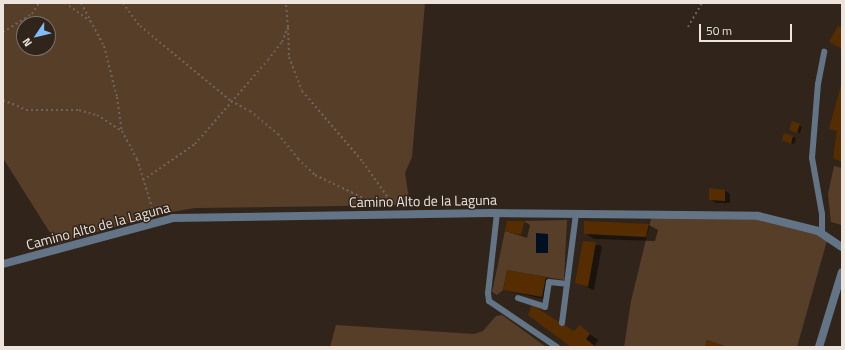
<!DOCTYPE html>
<html>
<head>
<meta charset="utf-8">
<style>
	body { margin:0 }
	#map { position:relative; width:845px; height:350px; overflow:hidden; background:#31251b; font-family:"Titillium Web",sans-serif }
	div>[style] { position:absolute }
	[style*='--x'] { left:calc(var(--x)*1px); top:calc(var(--y)*1px); width:calc(var(--w)*1px); rotate:calc(var(--a)*1deg) }
	.green>* { inset:0; background:#573e29 }
	.water>* { inset:0; background:#001023 }
	.shadow>* { inset:0; background:#0007 }
	.building>* { inset:0; background:#562d01 }
	.path>* { height:2px; margin-top:-1px; transform-origin:0; background:repeating-linear-gradient(90deg,#6f645b 0 2px,transparent 0 5px) }
	.service>* { height:6px; margin:-3px; padding:0 3px; transform-origin:3px; border-radius:3px; background:#627486 }
	.minor>* { height:8px; margin:-4px; padding:0 4px; transform-origin:4px; border-radius:4px; background:#627486 }
	span { translate:-50% -50%; white-space:nowrap; text-align:center; line-height:1.15; -webkit-text-stroke:3px #31251b; paint-order:stroke }
	.street-label { font-size:14px; color:#ece4dd }
	.frame { position:absolute; inset:0; border:4px solid #ece4dd; pointer-events:none }
	.north { position:absolute; left:16px; top:16px; width:40px; height:40px; box-sizing:border-box; background:#31251b; border:1px solid #7c7169; border-radius:50%; rotate:235deg; font-size:11px; font-weight:700; line-height:16px; text-align:center; color:#ece4dd }
	.north::after { content:''; display:block; margin:auto; width:14px; height:18px; background:#81bdfa; clip-path:polygon(50% 0,100% 100%,50% 72%,0 100%) }
	.scale { position:absolute; left:699px; top:24px; width:93px; height:18px; box-sizing:border-box; border:2px solid #ece4dd; border-top:0; padding-left:5px; font-size:12px; line-height:14px; white-space:nowrap; color:#ece4dd; -webkit-text-stroke:3px #31251b; paint-order:stroke }
</style>
</head>
<body>
<div id="map">
	<div class="green">
		<div style="clip-path:polygon(evenodd,3px 3px,425px 3px,412px 157px,405px 173px,410px 205px,195px 208px,154px 215px,57px 244px,3px 158px,3px 3px,24px 24px,48px 24px,48px 48px,24px 48px,24px 24px)"></div>
		<div style="clip-path:polygon(834px 166px,842px 168px,842px 225px,831px 222px,828px 194px)"></div>
		<div style="clip-path:polygon(652px 215px,758px 216px,828px 237px,797px 347px,728px 347px,707px 340px,705px 347px,624px 347px,631px 301px)"></div>
		<div style="clip-path:polygon(567px 220px,564px 280px,507px 270px,503px 290px,497px 295px,492px 292px,505px 231px,521px 235px,525px 221px)"></div>
		<div style="clip-path:polygon(502px 315px,546px 347px,330px 347px,336px 325px,474px 334px,483px 331px,496px 316px)"></div>
	</div>
	<div class="water">
		<div style="clip-path:polygon(536px 233px,548px 234px,548px 253px,536px 253px)"></div>
	</div>
	<div class="shadow">
		<div style="clip-path:polygon(792px 123px,802px 127px,800px 133px,793px 131px)"></div>
		<div style="clip-path:polygon(785px 134px,796px 138px,794px 144px,786px 142px)"></div>
		<div style="clip-path:polygon(724px 190px,730px 194px,730px 203px,716px 203px,710px 199px)"></div>
		<div style="clip-path:polygon(525px 222px,530px 225px,527px 238px,506px 231px)"></div>
		<div style="clip-path:polygon(585px 222px,649px 225px,658px 230px,655px 241px,594px 239px,585px 233px)"></div>
		<div style="clip-path:polygon(584px 242px,602px 246px,594px 290px,576px 283px)"></div>
		<div style="clip-path:polygon(545px 278px,551px 282px,548px 300px,504px 290px)"></div>
		<div style="clip-path:polygon(580px 327px,598px 340px,595px 345px,597px 347px,573px 347px,575px 332px)"></div>
	</div>
	<div class="building">
		<div style="clip-path:polygon(838px 26px,842px 28px,842px 49px,829px 42px)"></div>
		<div style="clip-path:polygon(842px 82px,842px 162px,833px 158px,837px 131px,829px 129px)"></div>
		<div style="clip-path:polygon(792px 121px,800px 124px,797px 133px,789px 130px)"></div>
		<div style="clip-path:polygon(784px 133px,793px 136px,791px 144px,782px 140px)"></div>
		<div style="clip-path:polygon(709px 188px,725px 190px,725px 201px,709px 200px)"></div>
		<div style="clip-path:polygon(507px 221px,525px 221px,521px 235px,505px 231px)"></div>
		<div style="clip-path:polygon(584px 221px,649px 224px,646px 237px,584px 234px)"></div>
		<div style="clip-path:polygon(583px 241px,596px 242px,588px 287px,575px 283px)"></div>
		<div style="clip-path:polygon(507px 270px,546px 277px,542px 297px,503px 290px)"></div>
		<div style="clip-path:polygon(532px 305px,574px 331px,580px 325px,590px 334px,586px 339px,596px 347px,571px 347px,528px 315px)"></div>
		<div style="clip-path:polygon(707px 340px,728px 347px,705px 347px)"></div>
	</div>
	<div class="path">
		<div style="--x:65;--y:3;--w:31;--a:36"></div>
		<div style="--x:81;--y:3;--w:49;--a:61.9"></div>
		<div style="--x:104;--y:46;--w:53;--a:75.7"></div>
		<div style="--x:117;--y:97;--w:34;--a:82"></div>
		<div style="--x:122;--y:131;--w:32;--a:62"></div>
		<div style="--x:137;--y:159;--w:58;--a:72.8"></div>
		<div style="--x:123;--y:3;--w:29;--a:54"></div>
		<div style="--x:140;--y:26;--w:118;--a:39.5"></div>
		<div style="--x:231;--y:101;--w:21;--a:28"></div>
		<div style="--x:250;--y:111;--w:36;--a:39"></div>
		<div style="--x:278;--y:134;--w:32;--a:51"></div>
		<div style="--x:298;--y:159;--w:23;--a:43"></div>
		<div style="--x:315;--y:175;--w:65;--a:25.4"></div>
		<div style="--x:688;--y:27;--w:28;--a:-60"></div>
		<div style="--x:288;--y:28;--w:29;--a:88"></div>
		<div style="--x:289;--y:57;--w:36;--a:69"></div>
		<div style="--x:302;--y:91;--w:94;--a:49.3"></div>
		<div style="--x:363;--y:162;--w:52;--a:55.1"></div>
		<div style="--x:3;--y:32;--w:34;--a:-32"></div>
		<div style="--x:32;--y:14;--w:13;--a:-58"></div>
		<div style="--x:3;--y:100;--w:25;--a:23"></div>
		<div style="--x:26;--y:110;--w:53;--a:0"></div>
		<div style="--x:79;--y:110;--w:19;--a:16"></div>
		<div style="--x:97;--y:115;--w:30;--a:33"></div>
		<div style="--x:143;--y:180;--w:63;--a:-34.7"></div>
		<div style="--x:195;--y:144;--w:111;--a:-49"></div>
		<div style="--x:268;--y:60;--w:23;--a:-52"></div>
		<div style="--x:282;--y:42;--w:16;--a:-68"></div>
		<div style="--x:288;--y:27;--w:24;--a:-95"></div>
	</div>
	<div class="service">
		<div style="--x:497;--y:213;--w:81;--a:96.4"></div>
		<div style="--x:488;--y:293;--w:8;--a:83"></div>
		<div style="--x:489;--y:301;--w:82;--a:34.1"></div>
		<div style="--x:822;--y:233;--w:19;--a:-90"></div>
		<div style="--x:822;--y:214;--w:57;--a:-100.1"></div>
		<div style="--x:812;--y:158;--w:74;--a:-85.4"></div>
		<div style="--x:818;--y:84;--w:33;--a:-79"></div>
		<div style="--x:518;--y:298;--w:28;--a:18"></div>
		<div style="--x:545;--y:307;--w:25;--a:-81"></div>
		<div style="--x:549;--y:282;--w:18;--a:6"></div>
		<div style="--x:562;--y:323;--w:110;--a:-82.7"></div>
	</div>
	<div class="minor">
		<div style="--x:3;--y:264;--w:176;--a:-15.1"></div>
		<div style="--x:173;--y:218;--w:317;--a:-0.9"></div>
		<div style="--x:490;--y:213;--w:268;--a:0.6"></div>
		<div style="--x:758;--y:216;--w:62;--a:14"></div>
		<div style="--x:818;--y:231;--w:29;--a:34"></div>
		<div style="--x:819;--y:347;--w:78;--a:-73"></div>
	</div>
	<div class="street-label">
		<span style="left:423px;top:201px;rotate:-1deg">Camino Alto de la Laguna</span>
		<span style="left:98px;top:226px;rotate:-15deg">Camino Alto de la Laguna</span>
	</div>
	<div class="frame"></div>
	<div class="north">N</div>
	<div class="scale">50 m</div>
</div>
</body>
</html>
